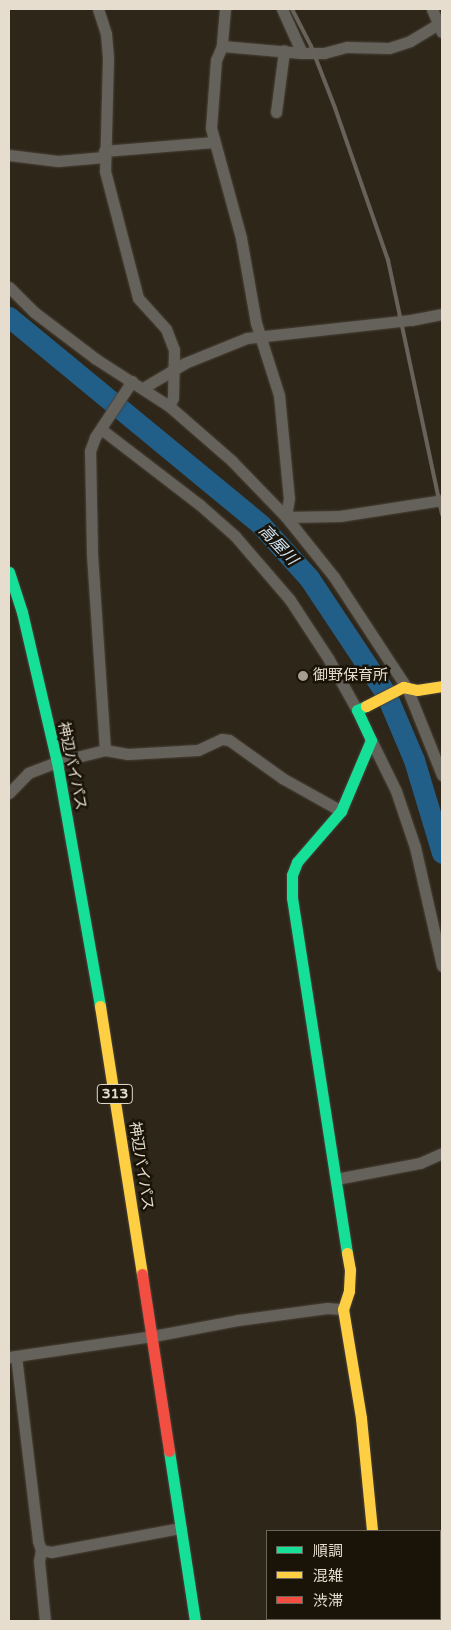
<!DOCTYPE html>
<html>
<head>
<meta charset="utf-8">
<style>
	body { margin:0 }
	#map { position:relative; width:451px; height:1630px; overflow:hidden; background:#2e2619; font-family:"Varela Round","Noto Sans JP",sans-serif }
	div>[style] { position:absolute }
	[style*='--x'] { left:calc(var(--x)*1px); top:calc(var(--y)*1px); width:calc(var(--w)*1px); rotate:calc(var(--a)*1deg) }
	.river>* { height:21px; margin:-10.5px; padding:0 10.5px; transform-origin:10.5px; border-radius:10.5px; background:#215f89 }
	.roads { filter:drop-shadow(0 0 1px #4a4238) drop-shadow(0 0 1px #4a4238) }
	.street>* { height:11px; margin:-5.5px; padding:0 5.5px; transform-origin:5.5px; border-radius:5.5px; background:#65625c }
	.fast>* { height:11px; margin:-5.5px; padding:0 5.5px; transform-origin:5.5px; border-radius:5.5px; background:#16e098 }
	.slow>* { height:11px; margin:-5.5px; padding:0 5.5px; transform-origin:5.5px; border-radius:5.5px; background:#ffcf43 }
	.jam>* { height:11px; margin:-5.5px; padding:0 5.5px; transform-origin:5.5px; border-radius:5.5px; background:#f24e42 }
	.rail>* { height:4px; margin:-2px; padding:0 2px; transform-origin:2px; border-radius:2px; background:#68625a }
	.dots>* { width:14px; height:14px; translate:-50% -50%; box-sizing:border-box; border:2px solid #191308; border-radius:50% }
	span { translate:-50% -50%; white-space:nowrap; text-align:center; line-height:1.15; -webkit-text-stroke:5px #191308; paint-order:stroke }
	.shield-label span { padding:1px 4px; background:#191308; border:1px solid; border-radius:4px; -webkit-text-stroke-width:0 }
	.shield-label { font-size:14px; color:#e7ddcf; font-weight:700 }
	.poi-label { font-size:15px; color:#e7ddcf }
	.left { translate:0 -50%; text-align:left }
	.street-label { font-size:15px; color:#e7ddcf }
	.water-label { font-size:16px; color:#d2e6f6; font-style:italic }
	.frame { position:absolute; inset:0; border:10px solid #e7ddcf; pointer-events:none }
	.legend { position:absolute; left:266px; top:1530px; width:175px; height:90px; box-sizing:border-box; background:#191308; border:1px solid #6b6458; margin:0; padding:6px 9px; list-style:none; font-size:15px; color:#e7ddcf }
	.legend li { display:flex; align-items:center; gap:10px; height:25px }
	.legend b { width:25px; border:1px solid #6b6458 }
</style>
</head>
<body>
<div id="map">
	<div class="river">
		<div style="--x:9;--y:317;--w:327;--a:39.5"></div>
		<div style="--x:261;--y:525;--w:72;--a:47.8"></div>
		<div style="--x:309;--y:578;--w:139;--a:56.4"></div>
		<div style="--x:386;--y:694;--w:72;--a:67"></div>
		<div style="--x:414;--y:760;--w:97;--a:73.2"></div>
	</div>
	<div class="roads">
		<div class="street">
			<div style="--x:98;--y:9;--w:26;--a:72"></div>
			<div style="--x:106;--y:34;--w:25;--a:85"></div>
			<div style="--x:108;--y:59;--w:112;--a:91.5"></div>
			<div style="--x:105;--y:171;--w:131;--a:75.4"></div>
			<div style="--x:138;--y:298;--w:42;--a:47.9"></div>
			<div style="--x:166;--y:329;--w:22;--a:69"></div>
			<div style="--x:174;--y:350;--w:48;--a:91.2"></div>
			<div style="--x:173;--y:398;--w:9;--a:117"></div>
			<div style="--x:225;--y:9;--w:37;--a:95"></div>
			<div style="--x:222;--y:46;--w:15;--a:113"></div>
			<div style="--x:216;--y:60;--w:68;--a:94.2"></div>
			<div style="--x:211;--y:128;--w:114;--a:74.7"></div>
			<div style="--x:241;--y:238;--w:86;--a:80"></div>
			<div style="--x:256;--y:323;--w:76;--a:72.3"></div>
			<div style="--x:279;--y:395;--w:103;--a:84.5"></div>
			<div style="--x:289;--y:498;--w:19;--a:99"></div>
			<div style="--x:282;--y:9;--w:48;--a:65.6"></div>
			<div style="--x:432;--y:9;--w:25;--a:67"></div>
			<div style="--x:222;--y:46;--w:80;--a:5"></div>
			<div style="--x:302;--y:53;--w:22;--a:0"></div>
			<div style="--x:324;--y:53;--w:24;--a:-15"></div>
			<div style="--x:347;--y:47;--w:42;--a:1.4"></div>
			<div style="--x:389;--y:48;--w:22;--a:-18"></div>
			<div style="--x:410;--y:41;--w:33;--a:-31"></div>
			<div style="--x:276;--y:112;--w:62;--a:-82.5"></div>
			<div style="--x:104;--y:151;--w:110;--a:-4.7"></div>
			<div style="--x:9;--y:155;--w:49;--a:7"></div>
			<div style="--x:58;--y:161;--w:46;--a:-5"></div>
			<div style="--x:9;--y:287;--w:35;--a:45"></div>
			<div style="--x:34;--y:312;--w:78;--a:37.2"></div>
			<div style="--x:96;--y:359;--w:87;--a:32.8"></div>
			<div style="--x:169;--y:406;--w:84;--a:41.1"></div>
			<div style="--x:232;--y:461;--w:78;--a:46"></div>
			<div style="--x:286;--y:517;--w:77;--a:51.3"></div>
			<div style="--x:334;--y:577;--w:133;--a:56.7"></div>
			<div style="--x:407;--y:688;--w:94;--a:68.1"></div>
			<div style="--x:143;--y:388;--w:49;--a:-30.8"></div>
			<div style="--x:185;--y:363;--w:67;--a:-22"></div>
			<div style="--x:247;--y:338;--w:165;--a:-6.3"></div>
			<div style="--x:411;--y:320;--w:32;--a:-11"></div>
			<div style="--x:101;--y:429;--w:125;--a:37.5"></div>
			<div style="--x:200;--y:505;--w:47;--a:41.5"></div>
			<div style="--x:235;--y:536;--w:84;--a:49.3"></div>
			<div style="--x:290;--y:600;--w:69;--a:56.8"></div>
			<div style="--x:328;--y:658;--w:60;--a:60.9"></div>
			<div style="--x:286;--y:517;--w:54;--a:-1.1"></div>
			<div style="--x:340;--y:516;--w:103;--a:-8.9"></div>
			<div style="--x:371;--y:740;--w:57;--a:63.9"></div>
			<div style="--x:396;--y:791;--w:59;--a:71.3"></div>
			<div style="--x:415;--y:847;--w:122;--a:77.2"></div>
			<div style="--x:105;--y:750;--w:23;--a:10"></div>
			<div style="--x:128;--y:754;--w:70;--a:-3.3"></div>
			<div style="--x:198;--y:750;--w:26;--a:-25"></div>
			<div style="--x:222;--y:739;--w:7;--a:8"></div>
			<div style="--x:229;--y:740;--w:65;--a:35.6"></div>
			<div style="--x:282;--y:778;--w:68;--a:29.2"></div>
			<div style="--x:9;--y:793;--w:28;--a:-46"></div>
			<div style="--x:28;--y:773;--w:31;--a:-21"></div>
			<div style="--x:57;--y:762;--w:49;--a:-14"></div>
			<div style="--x:105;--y:750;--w:198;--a:-93.8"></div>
			<div style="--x:92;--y:552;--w:101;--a:-91.1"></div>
			<div style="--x:90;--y:451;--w:15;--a:-70"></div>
			<div style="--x:95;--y:437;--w:67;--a:-56.5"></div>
			<div style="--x:336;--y:1179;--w:86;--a:-10.8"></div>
			<div style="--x:420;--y:1163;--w:24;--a:-24"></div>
			<div style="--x:16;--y:1356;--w:186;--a:83.2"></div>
			<div style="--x:38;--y:1541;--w:9;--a:72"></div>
			<div style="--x:41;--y:1550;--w:10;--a:11"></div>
			<div style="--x:51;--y:1552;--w:132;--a:-10.5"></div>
			<div style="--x:9;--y:1357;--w:146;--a:-8.3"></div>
			<div style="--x:153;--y:1336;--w:86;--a:-10.7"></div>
			<div style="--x:238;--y:1320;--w:90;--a:-7.7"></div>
			<div style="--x:327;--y:1308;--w:16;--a:4"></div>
			<div style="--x:41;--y:1550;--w:11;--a:100"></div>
			<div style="--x:39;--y:1561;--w:60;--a:84.3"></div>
			<div style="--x:369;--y:1619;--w:3;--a:45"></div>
		</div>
		<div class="fast">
			<div style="--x:9;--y:572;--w:42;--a:72"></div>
			<div style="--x:22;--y:612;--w:154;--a:76.9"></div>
			<div style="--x:57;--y:762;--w:248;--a:80"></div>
			<div style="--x:347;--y:1253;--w:360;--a:-98.8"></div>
			<div style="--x:292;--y:897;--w:22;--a:-90"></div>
			<div style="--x:292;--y:875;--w:14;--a:-69"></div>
			<div style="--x:297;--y:862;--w:67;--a:-49.2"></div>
			<div style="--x:341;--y:811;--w:77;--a:-67.1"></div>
			<div style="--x:371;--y:740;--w:33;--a:-115"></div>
			<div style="--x:357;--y:710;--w:10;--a:-24"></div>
			<div style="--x:169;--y:1451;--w:172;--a:81.3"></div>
		</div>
		<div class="slow">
			<div style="--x:366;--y:706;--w:42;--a:-27.2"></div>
			<div style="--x:403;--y:687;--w:14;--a:12"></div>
			<div style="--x:417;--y:690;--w:25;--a:-9"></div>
			<div style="--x:100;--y:1006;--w:271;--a:81.1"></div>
			<div style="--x:347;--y:1253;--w:17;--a:80"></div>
			<div style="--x:350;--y:1270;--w:21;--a:93"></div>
			<div style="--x:349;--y:1291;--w:19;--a:108"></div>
			<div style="--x:343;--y:1309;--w:110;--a:80.6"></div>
			<div style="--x:361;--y:1418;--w:114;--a:84.4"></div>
		</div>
		<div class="jam">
			<div style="--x:142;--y:1274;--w:179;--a:81.3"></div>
		</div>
	</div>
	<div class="rail">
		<div style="--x:292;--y:9;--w:42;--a:62.8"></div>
		<div style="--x:311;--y:46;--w:66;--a:68.8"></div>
		<div style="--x:335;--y:108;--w:161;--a:70.8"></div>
		<div style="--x:388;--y:260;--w:260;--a:78"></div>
	</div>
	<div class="dots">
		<div style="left:303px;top:676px;background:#a69d8f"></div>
	</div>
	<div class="shield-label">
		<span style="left:115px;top:1094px">313</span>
	</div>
	<div class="poi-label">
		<span class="left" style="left:313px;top:676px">御野保育所</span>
	</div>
	<div class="street-label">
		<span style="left:72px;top:766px;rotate:78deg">神辺バイパス</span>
		<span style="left:141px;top:1166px;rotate:81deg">神辺バイパス</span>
	</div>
	<div class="water-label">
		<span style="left:278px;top:545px;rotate:47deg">高屋川</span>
	</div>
	<div class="frame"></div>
	<ul class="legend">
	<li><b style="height:6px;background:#16e098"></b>順調</li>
	<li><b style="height:6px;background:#ffcf43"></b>混雑</li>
	<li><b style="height:6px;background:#f24e42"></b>渋滞</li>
	</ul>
</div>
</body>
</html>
